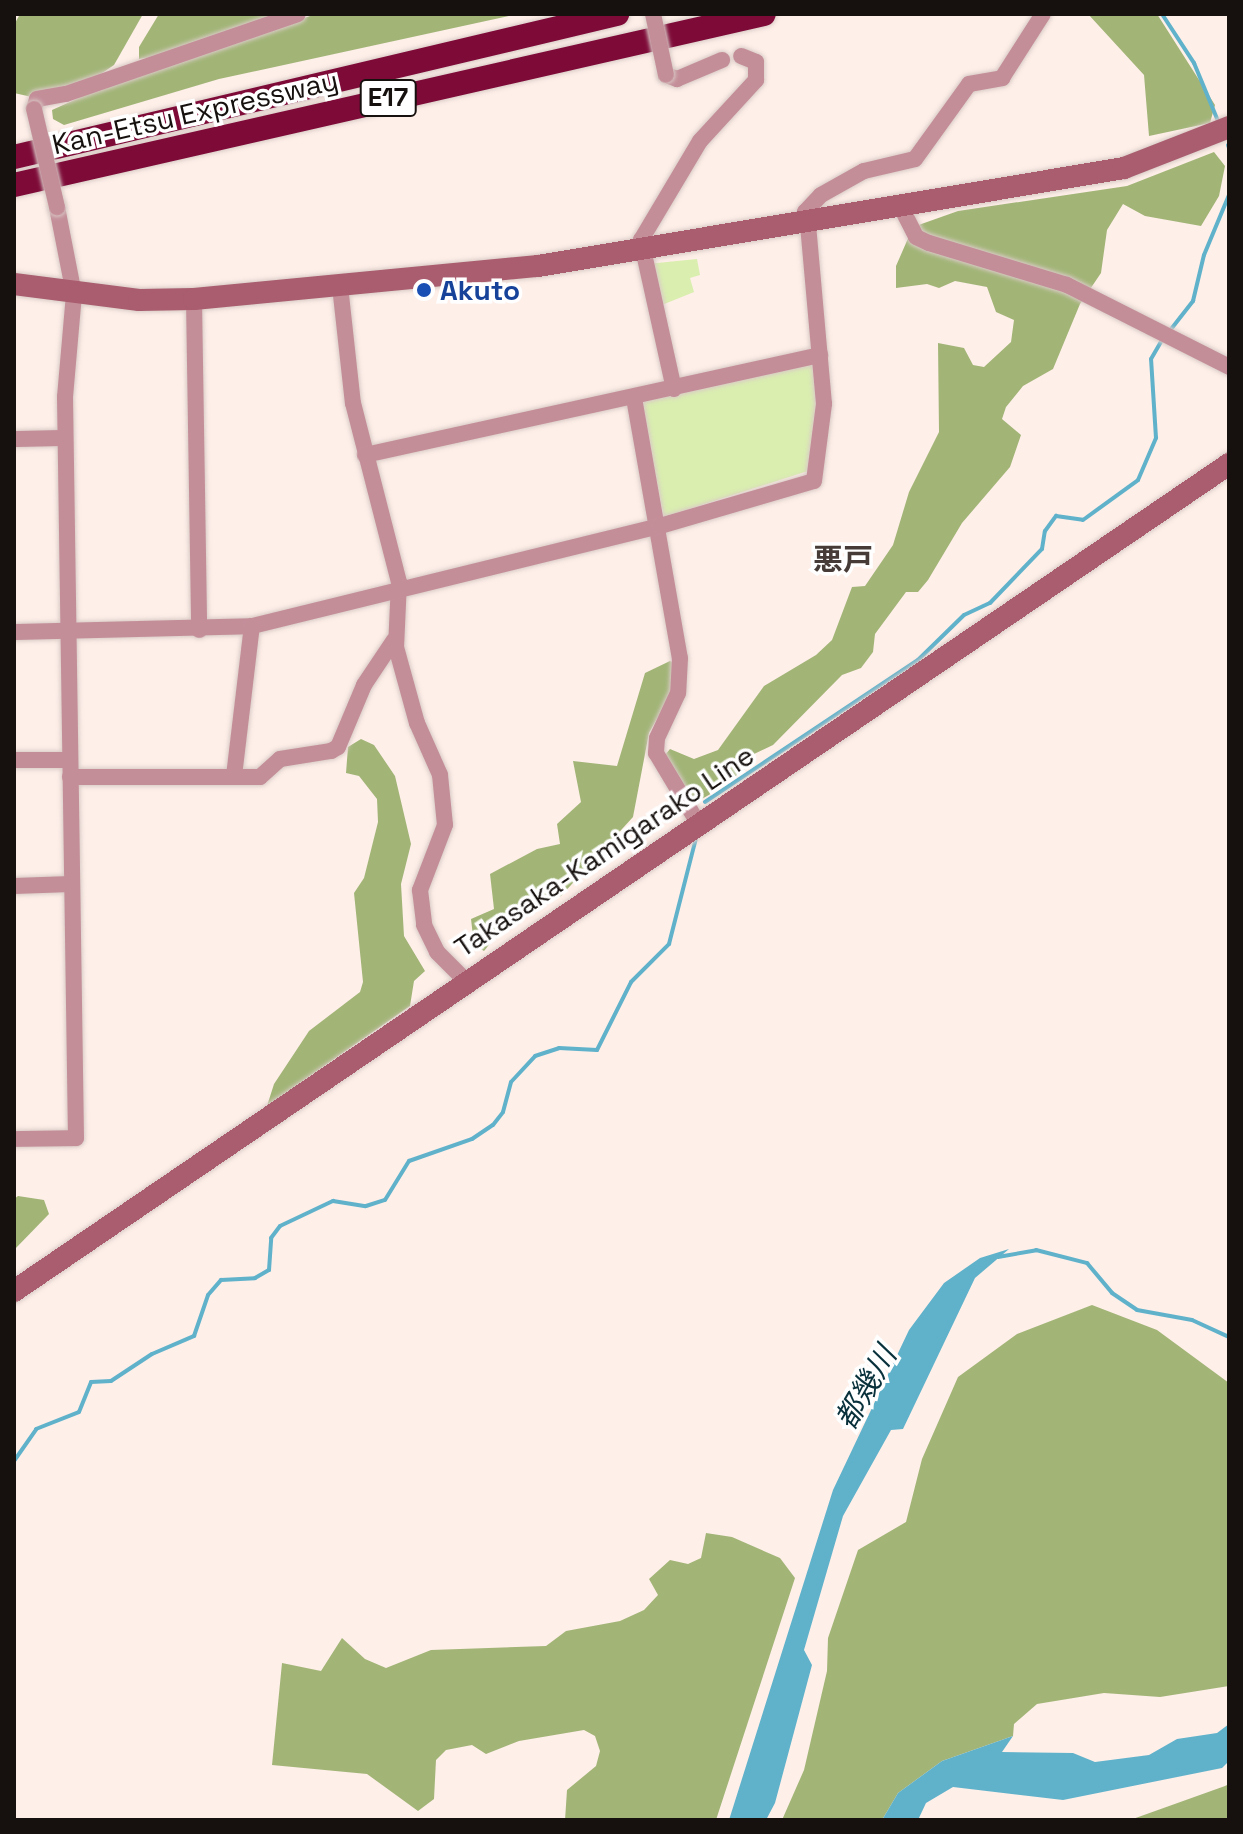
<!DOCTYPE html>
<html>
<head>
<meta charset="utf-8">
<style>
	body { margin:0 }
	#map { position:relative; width:1243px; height:1834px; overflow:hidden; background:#feefe9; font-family:"Space Grotesk","Noto Sans JP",sans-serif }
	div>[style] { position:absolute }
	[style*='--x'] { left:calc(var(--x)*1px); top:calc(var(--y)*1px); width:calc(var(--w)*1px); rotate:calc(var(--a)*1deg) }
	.green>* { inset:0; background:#daeeb0 }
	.forest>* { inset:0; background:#a2b577 }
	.water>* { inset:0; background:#60b2cb }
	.stream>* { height:4px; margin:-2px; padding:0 2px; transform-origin:2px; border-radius:2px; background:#60b2cb }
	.roads { filter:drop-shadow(0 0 2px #d9cbc6) drop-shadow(0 0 2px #d9cbc6) }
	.street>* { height:16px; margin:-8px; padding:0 8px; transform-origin:8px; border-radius:8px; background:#c48e99 }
	.secondary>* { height:22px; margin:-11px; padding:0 11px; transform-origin:11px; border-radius:11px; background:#a95d6e }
	.highway>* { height:24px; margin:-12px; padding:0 12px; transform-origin:12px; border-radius:12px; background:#7e0a38 }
	.bridges { filter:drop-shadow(0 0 2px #d9cbc6) drop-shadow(0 0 2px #d9cbc6) }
	.street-bridge>* { height:16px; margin:-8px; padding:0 8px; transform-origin:8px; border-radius:8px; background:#c48e99 }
	.dots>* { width:22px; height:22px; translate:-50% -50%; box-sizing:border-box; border:4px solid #fff; border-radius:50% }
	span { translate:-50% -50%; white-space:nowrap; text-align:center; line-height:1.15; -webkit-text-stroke:7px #fff; paint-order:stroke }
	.shield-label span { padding:2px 6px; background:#fff; border:2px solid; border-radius:6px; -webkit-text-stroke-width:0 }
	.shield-label { font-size:26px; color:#16110f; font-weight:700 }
	.street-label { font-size:28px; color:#16110f }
	.transit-label { font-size:28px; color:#164399; font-weight:700 }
	.left { translate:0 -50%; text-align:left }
	.neighbourhood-label { font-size:30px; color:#463b36; font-weight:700 }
	.water-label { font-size:30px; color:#09313c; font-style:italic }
	.frame { position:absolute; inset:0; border:16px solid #16110f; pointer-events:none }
</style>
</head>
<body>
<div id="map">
	<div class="green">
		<div style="clip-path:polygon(697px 259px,700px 275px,690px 278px,694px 292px,657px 307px,647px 264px)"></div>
		<div style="clip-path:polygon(813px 364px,817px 422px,808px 471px,664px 517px,640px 406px,645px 401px)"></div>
	</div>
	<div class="forest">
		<div style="clip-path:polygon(20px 14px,143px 14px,114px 65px,95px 78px,32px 97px,14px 93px,14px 25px)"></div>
		<div style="clip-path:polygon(159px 14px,283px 14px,168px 55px,139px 59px,139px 47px)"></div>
		<div style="clip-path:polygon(316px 14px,518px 14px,219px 79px,64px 125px,53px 119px,52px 110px,112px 83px)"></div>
		<div style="clip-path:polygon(1088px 14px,1157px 14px,1215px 105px,1210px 123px,1149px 136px,1144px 75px)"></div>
		<div style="clip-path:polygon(1214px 152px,1225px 166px,1219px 196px,1201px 226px,1145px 216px,1123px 204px,1107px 230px,1101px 273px,1080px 304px,1053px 369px,1023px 386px,1006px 407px,1002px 419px,1021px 435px,1010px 467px,962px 523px,928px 580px,918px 592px,906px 592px,875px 634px,873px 652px,861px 668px,842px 675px,773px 745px,754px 754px,752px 764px,714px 792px,700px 800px,690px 797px,665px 755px,670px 749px,694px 759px,718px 750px,764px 686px,816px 655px,832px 640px,852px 587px,865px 586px,893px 545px,909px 492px,939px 432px,938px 343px,964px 348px,973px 365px,984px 367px,1011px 342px,1014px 320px,996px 312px,987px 287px,955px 281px,939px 288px,927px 284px,896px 288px,896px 266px,913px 227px,958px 211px,1127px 186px)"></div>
		<div style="clip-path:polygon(670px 661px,675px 664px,673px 690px,649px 733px,633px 817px,561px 896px,506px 924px,484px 951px,474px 945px,471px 919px,494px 909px,490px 874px,537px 849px,560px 844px,557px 824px,581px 802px,573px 761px,617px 766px,645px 673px)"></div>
		<div style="clip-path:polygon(361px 739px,374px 745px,395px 776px,411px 844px,401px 884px,404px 936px,425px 971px,414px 981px,410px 1006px,267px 1106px,274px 1084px,309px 1031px,360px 992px,363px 982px,354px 893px,364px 878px,378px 822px,377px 799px,359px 776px,346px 773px,348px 747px)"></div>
		<div style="clip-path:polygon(18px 1196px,44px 1200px,49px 1214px,14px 1250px,14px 1199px)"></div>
		<div style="clip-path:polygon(1092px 1305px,1157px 1330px,1229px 1383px,1229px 1686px,1160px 1697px,1104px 1693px,1037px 1704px,1014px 1724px,1013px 1736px,942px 1761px,898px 1793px,882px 1820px,782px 1820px,804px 1770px,827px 1671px,828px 1638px,858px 1550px,906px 1522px,922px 1459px,958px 1377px,1017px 1334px)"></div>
		<div style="clip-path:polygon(706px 1533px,732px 1537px,780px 1558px,795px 1578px,716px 1820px,565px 1820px,567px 1790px,596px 1766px,600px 1751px,595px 1736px,584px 1730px,519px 1741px,486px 1754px,472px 1745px,446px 1750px,436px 1760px,434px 1799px,418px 1811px,367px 1774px,272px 1765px,282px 1663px,321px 1671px,342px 1638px,365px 1659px,386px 1668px,431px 1650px,546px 1646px,566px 1631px,620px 1621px,644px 1610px,658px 1595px,649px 1579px,670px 1560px,688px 1564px,701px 1558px)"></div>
		<div style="clip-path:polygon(1229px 1784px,1229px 1820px,1130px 1820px,1225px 1786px)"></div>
	</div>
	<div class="water">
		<div style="clip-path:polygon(1009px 1249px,975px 1278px,903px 1429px,891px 1430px,843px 1516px,804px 1650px,812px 1665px,775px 1803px,766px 1820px,729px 1820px,833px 1490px,909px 1330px,944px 1283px,980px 1258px)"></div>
		<div style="clip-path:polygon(1229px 1724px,1229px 1761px,1222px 1768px,1063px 1800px,953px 1787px,926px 1803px,918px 1820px,882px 1820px,898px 1793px,942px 1761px,1013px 1736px,1002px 1752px,1073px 1753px,1095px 1762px,1149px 1755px,1177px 1739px,1217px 1733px)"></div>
	</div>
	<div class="stream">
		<div style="--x:1162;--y:14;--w:59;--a:56.9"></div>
		<div style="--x:1194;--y:63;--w:63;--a:67.5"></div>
		<div style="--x:1228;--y:145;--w:3;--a:72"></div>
		<div style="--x:1168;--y:333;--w:41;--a:-52"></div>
		<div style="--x:1193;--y:301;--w:47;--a:-76.6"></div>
		<div style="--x:1204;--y:255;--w:65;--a:-67.4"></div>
		<div style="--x:705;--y:802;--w:256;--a:-33.7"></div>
		<div style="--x:918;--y:660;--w:64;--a:-44.4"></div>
		<div style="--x:964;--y:615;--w:29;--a:-25"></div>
		<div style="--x:990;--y:603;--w:75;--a:-46.1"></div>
		<div style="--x:1042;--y:549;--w:18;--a:-81"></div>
		<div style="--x:1045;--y:531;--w:19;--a:-54"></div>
		<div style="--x:1056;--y:516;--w:27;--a:8"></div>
		<div style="--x:1083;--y:520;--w:68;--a:-36"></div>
		<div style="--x:1138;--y:480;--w:46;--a:-66.8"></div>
		<div style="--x:1156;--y:438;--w:79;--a:-93.6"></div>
		<div style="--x:1151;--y:359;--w:22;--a:-60"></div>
		<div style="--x:998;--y:1257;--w:39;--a:-10"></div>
		<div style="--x:1036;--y:1250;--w:53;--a:14.3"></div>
		<div style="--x:1087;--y:1263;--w:39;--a:50"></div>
		<div style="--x:1112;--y:1293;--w:30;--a:34"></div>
		<div style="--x:1137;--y:1310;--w:56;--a:10.3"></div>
		<div style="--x:1192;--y:1320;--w:41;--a:24.7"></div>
		<div style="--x:14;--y:1461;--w:39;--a:-55"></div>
		<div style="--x:36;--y:1429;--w:46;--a:-21.6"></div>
		<div style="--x:79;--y:1412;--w:32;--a:-68"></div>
		<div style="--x:91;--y:1382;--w:20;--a:-3"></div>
		<div style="--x:111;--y:1381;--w:49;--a:-33.4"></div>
		<div style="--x:152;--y:1354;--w:46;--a:-23.2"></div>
		<div style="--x:194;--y:1336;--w:43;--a:-71.1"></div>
		<div style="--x:208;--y:1295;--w:20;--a:-49"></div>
		<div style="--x:221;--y:1280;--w:34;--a:-3"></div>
		<div style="--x:255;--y:1278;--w:16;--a:-30"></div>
		<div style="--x:269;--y:1270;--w:32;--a:-86"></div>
		<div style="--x:271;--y:1238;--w:15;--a:-53"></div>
		<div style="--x:280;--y:1226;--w:59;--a:-25.3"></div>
		<div style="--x:333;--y:1201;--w:33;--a:9"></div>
		<div style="--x:366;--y:1206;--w:20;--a:-18"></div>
		<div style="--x:385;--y:1200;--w:46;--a:-58.4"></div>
		<div style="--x:409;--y:1161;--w:67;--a:-19.2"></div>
		<div style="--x:472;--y:1139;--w:25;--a:-34"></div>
		<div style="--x:493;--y:1125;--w:16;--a:-52"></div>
		<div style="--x:503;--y:1112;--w:31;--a:-75"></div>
		<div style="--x:511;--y:1082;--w:35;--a:-47"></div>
		<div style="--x:535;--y:1056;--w:25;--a:-18"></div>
		<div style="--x:559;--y:1048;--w:38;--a:3"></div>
		<div style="--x:597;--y:1050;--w:76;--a:-63.4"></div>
		<div style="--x:631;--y:982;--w:54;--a:-45"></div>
		<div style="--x:669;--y:944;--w:109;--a:-75.7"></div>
	</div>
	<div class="roads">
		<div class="street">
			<div style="--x:666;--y:75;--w:12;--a:20"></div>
			<div style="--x:677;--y:79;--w:49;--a:-22.9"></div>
			<div style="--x:34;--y:109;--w:10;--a:-73"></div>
			<div style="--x:37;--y:99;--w:29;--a:-10"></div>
			<div style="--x:66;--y:94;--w:245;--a:-19"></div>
			<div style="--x:902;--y:209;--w:31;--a:63"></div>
			<div style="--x:916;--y:237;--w:14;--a:25"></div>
			<div style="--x:929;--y:243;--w:144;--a:16.9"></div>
			<div style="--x:1067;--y:285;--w:182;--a:26.8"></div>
			<div style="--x:801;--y:225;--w:14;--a:-73"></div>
			<div style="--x:805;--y:212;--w:23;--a:-47"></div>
			<div style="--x:821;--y:195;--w:49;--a:-29.2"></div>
			<div style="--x:864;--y:171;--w:52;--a:-13.2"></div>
			<div style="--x:915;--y:159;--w:92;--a:-54.2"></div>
			<div style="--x:969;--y:84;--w:34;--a:-10"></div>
			<div style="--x:1002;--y:78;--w:76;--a:-57.4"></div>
			<div style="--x:340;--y:286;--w:118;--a:83.7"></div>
			<div style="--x:353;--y:403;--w:185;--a:75.6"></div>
			<div style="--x:399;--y:582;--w:65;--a:92.6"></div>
			<div style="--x:396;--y:647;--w:79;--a:74.6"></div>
			<div style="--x:417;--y:723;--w:57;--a:66.1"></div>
			<div style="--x:440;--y:775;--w:50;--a:84.3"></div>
			<div style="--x:445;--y:825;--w:70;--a:111"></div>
			<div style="--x:420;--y:890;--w:35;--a:83"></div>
			<div style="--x:424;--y:925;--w:30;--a:64"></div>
			<div style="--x:437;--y:952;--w:41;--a:45"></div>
			<div style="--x:194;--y:299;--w:331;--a:89.1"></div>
			<div style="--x:674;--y:389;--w:153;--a:-102.5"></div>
			<div style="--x:641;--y:240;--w:115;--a:-59.2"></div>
			<div style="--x:700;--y:141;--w:83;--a:-47.4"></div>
			<div style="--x:756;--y:80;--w:18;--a:-90"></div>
			<div style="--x:756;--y:62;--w:16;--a:-158"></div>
			<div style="--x:634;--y:398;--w:264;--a:80"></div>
			<div style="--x:680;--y:658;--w:35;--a:93"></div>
			<div style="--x:678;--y:693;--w:50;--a:115"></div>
			<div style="--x:657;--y:738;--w:15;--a:94"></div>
			<div style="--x:656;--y:753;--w:82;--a:59"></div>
			<div style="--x:14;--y:439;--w:51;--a:-1.1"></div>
			<div style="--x:365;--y:455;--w:466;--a:-12.4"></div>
			<div style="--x:14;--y:632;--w:238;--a:-1.4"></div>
			<div style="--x:252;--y:626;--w:420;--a:-13.8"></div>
			<div style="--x:660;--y:526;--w:160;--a:-16.3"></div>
			<div style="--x:814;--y:481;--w:78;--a:-82.6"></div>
			<div style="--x:824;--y:404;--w:181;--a:-95.1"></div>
			<div style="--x:14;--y:760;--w:56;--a:0"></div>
			<div style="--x:234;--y:776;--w:151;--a:-83.2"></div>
			<div style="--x:70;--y:777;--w:190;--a:0"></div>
			<div style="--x:260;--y:777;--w:27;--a:-42"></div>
			<div style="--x:280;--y:759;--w:52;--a:-8.9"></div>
			<div style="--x:331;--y:751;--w:8;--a:-30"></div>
			<div style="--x:338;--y:747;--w:67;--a:-67.2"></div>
			<div style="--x:364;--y:685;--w:54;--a:-56.3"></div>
			<div style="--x:14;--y:886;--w:57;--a:-2"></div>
			<div style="--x:14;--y:1139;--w:62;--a:-0.9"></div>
			<div style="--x:76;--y:1138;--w:741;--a:-90.85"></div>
			<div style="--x:65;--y:397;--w:103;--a:-85"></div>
			<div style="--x:74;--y:294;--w:89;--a:-101.1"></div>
		</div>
		<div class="secondary">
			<div style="--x:14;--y:284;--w:126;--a:7.3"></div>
			<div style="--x:139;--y:300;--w:55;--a:-1"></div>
			<div style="--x:194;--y:299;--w:346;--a:-5.5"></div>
			<div style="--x:538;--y:266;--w:594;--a:-9.49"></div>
			<div style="--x:1124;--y:168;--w:113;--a:-21.3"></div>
			<div style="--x:14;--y:1291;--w:1470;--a:-34.24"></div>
		</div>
		<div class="highway">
			<div style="--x:14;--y:157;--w:620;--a:-13.34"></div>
			<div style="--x:14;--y:185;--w:769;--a:-12.84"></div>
		</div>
	</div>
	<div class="bridges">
		<div class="street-bridge">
			<div style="--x:653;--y:14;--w:62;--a:78"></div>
			<div style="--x:34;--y:109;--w:101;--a:76.8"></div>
		</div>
	</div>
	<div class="dots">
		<div style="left:424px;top:290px;background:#1a4fb4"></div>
	</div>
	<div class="shield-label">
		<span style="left:388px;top:98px">E17</span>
	</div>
	<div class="street-label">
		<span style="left:195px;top:112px;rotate:-13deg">Kan-Etsu Expressway</span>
		<span style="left:604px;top:851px;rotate:-34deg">Takasaka-Kamigarako Line</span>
	</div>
	<div class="transit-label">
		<span class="left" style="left:440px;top:290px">Akuto</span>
	</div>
	<div class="neighbourhood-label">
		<span style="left:843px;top:560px">悪戸</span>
	</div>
	<div class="water-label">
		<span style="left:866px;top:1388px;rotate:-60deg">都幾川</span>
	</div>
	<div class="frame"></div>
</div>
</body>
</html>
